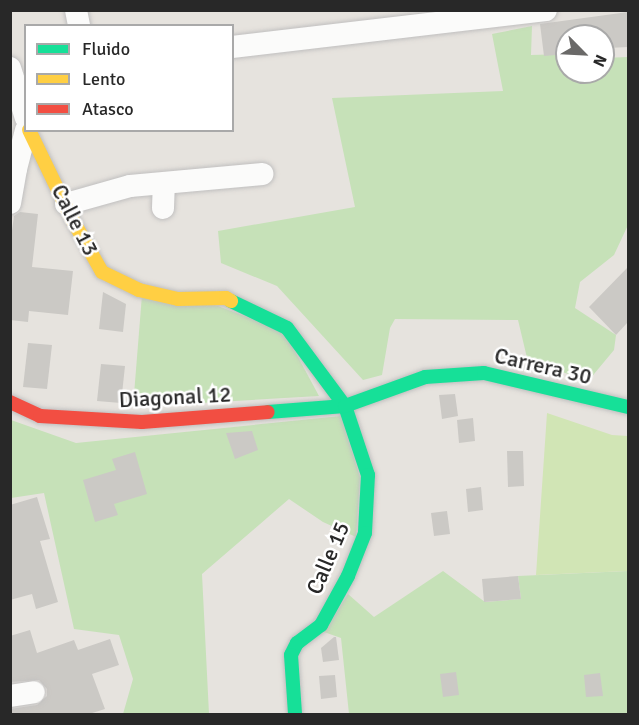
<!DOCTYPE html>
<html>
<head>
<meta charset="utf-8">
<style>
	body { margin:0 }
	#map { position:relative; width:639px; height:725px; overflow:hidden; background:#e6e3de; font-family:Signika,sans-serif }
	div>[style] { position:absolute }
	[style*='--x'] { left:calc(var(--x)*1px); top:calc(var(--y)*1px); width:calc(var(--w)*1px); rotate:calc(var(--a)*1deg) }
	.green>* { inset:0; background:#c6e1b8 }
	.pitch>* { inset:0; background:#d1e5b5 }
	.building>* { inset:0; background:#cbc9c5 }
	.roads { filter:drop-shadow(0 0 2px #c0bfbf) drop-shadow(0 0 2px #c0bfbf) }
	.street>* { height:22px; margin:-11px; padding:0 11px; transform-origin:11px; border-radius:11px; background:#fbfbfa }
	.fast>* { height:14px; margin:-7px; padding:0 7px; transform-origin:7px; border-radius:7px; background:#16e098 }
	.slow>* { height:14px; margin:-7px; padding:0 7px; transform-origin:7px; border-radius:7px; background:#ffcf43 }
	.jam>* { height:14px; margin:-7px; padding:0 7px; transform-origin:7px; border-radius:7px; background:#f24e42 }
	span { translate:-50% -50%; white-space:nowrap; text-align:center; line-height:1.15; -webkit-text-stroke:5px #fff; paint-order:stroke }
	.street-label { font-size:22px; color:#282828 }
	.frame { position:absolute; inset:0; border:12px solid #282828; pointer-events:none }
	.legend { position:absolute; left:24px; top:24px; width:210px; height:108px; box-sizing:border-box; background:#fff; border:2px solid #a9a9a9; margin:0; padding:8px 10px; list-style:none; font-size:18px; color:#282828 }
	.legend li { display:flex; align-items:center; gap:12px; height:30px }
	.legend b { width:30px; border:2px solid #a9a9a9 }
	.north { position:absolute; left:555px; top:24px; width:60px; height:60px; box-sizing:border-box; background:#fff; border:2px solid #a9a9a9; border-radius:50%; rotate:114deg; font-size:16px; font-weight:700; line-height:24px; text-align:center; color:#282828 }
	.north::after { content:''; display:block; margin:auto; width:21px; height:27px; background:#6a6968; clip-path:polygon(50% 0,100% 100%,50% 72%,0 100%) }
</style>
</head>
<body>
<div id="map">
	<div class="green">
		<div style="clip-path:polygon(532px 26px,531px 55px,567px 54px,567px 72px,603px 72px,603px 58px,628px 57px,628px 225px,614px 255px,580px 282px,575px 308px,616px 335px,614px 350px,589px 380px,528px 362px,518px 320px,395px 319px,390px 328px,382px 375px,363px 380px,277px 286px,221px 263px,218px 231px,355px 207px,332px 98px,503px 91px,492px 34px)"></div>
		<div style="clip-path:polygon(142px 295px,218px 306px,284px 331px,319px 396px,133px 407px)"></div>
		<div style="clip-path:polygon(341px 416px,360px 477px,356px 537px,323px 522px,289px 499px,202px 574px,209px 714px,123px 714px,133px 679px,119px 635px,74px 629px,44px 493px,11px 498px,11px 420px,76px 443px)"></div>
		<div style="clip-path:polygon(443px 571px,485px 602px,521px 599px,518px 576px,628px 571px,628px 714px,349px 714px,341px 638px,324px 632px,348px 594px,374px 617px)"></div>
	</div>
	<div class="pitch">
		<div style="clip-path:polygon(547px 413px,612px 435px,628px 436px,628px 571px,536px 575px)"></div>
	</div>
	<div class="building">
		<div style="clip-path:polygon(628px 12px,628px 47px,608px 48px,607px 36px,567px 36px,567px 54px,544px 56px,540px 24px)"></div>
		<div style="clip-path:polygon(20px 212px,38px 214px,32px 267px,73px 271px,68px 315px,29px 311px,28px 322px,10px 320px,10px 245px,14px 216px)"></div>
		<div style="clip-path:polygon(628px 267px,628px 322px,616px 335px,589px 307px)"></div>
		<div style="clip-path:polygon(103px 292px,126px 304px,123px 332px,99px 329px)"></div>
		<div style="clip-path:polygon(28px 343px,52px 345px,47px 389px,23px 387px)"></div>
		<div style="clip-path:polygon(101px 364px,125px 366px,121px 403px,97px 401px)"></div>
		<div style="clip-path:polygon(455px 394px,458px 416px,442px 419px,439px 395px)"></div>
		<div style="clip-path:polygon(473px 418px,475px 441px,459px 443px,457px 420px)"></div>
		<div style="clip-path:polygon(252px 431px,258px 450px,235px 459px,226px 433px)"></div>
		<div style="clip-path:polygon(507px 451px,523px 451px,524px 486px,508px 487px)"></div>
		<div style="clip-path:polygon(135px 452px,147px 494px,114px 504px,118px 515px,95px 522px,83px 480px,116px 470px,112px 459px)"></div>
		<div style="clip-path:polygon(481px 487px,483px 510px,468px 512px,466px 489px)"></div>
		<div style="clip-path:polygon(37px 497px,50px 539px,40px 541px,58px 602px,36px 609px,32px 594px,10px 600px,10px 505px)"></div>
		<div style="clip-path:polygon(447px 511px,450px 534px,434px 536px,431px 513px)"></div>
		<div style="clip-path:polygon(518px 576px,521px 599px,484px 602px,482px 579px)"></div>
		<div style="clip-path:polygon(30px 630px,37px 653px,74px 640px,78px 650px,110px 639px,119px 665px,92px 674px,105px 709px,89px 714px,10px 714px,10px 709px,37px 705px,47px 696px,47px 689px,39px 680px,10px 682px,10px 636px)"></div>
		<div style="clip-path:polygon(334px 637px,336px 637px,339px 660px,323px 662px,321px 648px)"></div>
		<div style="clip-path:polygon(456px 672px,459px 695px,443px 697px,440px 674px)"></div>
		<div style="clip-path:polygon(600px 673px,603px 696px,586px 697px,584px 675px)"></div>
		<div style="clip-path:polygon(335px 675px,337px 697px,321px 699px,319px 676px)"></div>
	</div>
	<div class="roads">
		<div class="street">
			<div style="--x:76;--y:10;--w:16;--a:79"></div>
			<div style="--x:232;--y:47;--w:316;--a:-6.7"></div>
			<div style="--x:10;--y:68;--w:52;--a:72.3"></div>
			<div style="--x:10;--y:203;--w:35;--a:-80"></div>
			<div style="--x:16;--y:169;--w:40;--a:-75.6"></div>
			<div style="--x:66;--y:204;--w:66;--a:-15.7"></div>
			<div style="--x:130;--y:186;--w:133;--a:-5.2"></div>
			<div style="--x:163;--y:208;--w:24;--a:-88"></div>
			<div style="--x:10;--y:696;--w:24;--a:-9"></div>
		</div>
		<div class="fast">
			<div style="--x:231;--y:301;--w:62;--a:25.7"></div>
			<div style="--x:287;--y:328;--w:97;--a:53.4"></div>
			<div style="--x:345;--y:406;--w:73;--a:71.6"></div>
			<div style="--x:368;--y:475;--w:58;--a:93"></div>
			<div style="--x:365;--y:533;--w:46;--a:111.6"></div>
			<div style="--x:348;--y:576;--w:56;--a:118.9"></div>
			<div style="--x:321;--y:625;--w:30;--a:143"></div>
			<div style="--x:297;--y:643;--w:13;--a:117"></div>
			<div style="--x:291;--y:655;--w:59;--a:86.1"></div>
			<div style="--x:268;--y:412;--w:77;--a:-4.5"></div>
			<div style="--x:345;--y:406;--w:85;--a:-19.9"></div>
			<div style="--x:425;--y:377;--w:59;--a:-3.9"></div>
			<div style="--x:484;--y:373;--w:148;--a:13.3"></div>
		</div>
		<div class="slow">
			<div style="--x:29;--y:130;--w:99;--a:64.2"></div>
			<div style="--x:72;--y:219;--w:61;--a:60.5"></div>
			<div style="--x:102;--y:272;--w:41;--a:25.9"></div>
			<div style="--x:139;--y:290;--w:40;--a:13"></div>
			<div style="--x:178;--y:299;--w:48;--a:-1.2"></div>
			<div style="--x:226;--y:298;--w:6;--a:31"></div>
		</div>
		<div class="jam">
			<div style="--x:10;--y:402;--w:33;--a:25"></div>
			<div style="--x:40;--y:416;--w:102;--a:3.4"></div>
			<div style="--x:142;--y:422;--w:126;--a:-4.5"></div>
		</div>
	</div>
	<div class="street-label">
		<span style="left:75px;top:220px;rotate:63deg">Calle 13</span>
		<span style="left:543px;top:366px;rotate:13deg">Carrera 30</span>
		<span style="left:175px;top:397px;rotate:-3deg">Diagonal 12</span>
		<span style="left:328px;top:558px;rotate:-67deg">Calle 15</span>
	</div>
	<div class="frame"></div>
	<ul class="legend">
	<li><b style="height:8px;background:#16e098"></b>Fluido</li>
	<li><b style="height:8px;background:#ffcf43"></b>Lento</li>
	<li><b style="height:8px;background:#f24e42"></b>Atasco</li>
	</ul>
	<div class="north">N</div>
</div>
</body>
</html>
